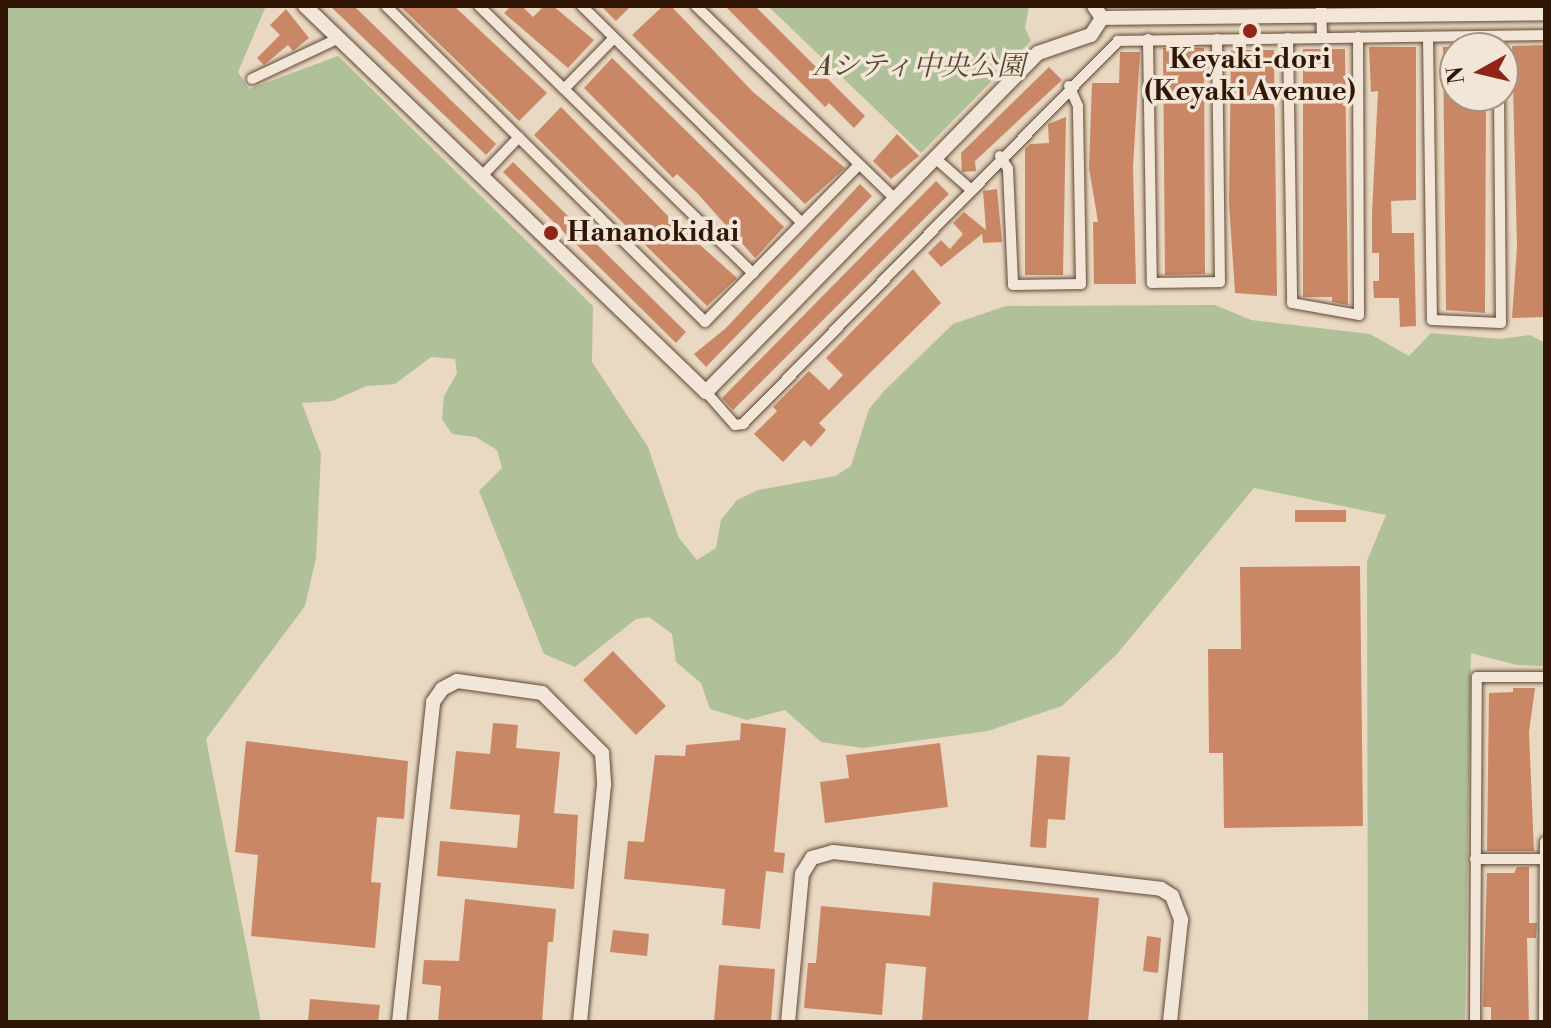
<!DOCTYPE html>
<html>
<head>
<meta charset="utf-8">
<style>
	body { margin:0 }
	#map { position:relative; width:1551px; height:1028px; overflow:hidden; background:#e9d9c2; font-family:"Libre Bodoni","Noto Serif JP",serif }
	div>[style] { position:absolute }
	[style*='--x'] { left:calc(var(--x)*1px); top:calc(var(--y)*1px); width:calc(var(--w)*1px); rotate:calc(var(--a)*1deg) }
	.green>* { inset:0; background:#b0c098 }
	.building>* { inset:0; background:#ca8765 }
	.roads { filter:drop-shadow(0 0 2px #604734) drop-shadow(0 0 2px #604734) }
	.street>* { height:10px; margin:-5px; padding:0 5px; transform-origin:5px; border-radius:5px; background:#f1e6d7 }
	.secondary>* { height:14px; margin:-7px; padding:0 7px; transform-origin:7px; border-radius:7px; background:#f1e6d7 }
	.dots>* { width:22px; height:22px; translate:-50% -50%; box-sizing:border-box; border:4px solid #f1e6d7; border-radius:50% }
	span { translate:-50% -50%; white-space:nowrap; text-align:center; line-height:1.15; -webkit-text-stroke:7px #f1e6d7; paint-order:stroke }
	.poi-label { font-size:28px; color:#321605; font-weight:700 }
	.left { translate:0 -50%; text-align:left }
	.park-label { font-size:28px; color:#584931; font-style:italic }
	.frame { position:absolute; inset:0; border:8px solid #321605; pointer-events:none }
	.north { position:absolute; left:1439px; top:32px; width:80px; height:80px; box-sizing:border-box; background:#f1e6d7; border:2px solid #a59383; border-radius:50%; rotate:262deg; font-size:22px; font-weight:700; line-height:32px; text-align:center; color:#321605 }
	.north::after { content:''; display:block; margin:auto; width:28px; height:36px; background:#8f2418; clip-path:polygon(50% 0,100% 100%,50% 72%,0 100%) }
</style>
</head>
<body>
<div id="map">
	<div class="green">
		<div style="clip-path:polygon(6px 6px,266px 6px,238px 72px,249px 89px,338px 56px,593px 306px,592px 362px,648px 447px,679px 538px,697px 560px,716px 548px,721px 520px,737px 500px,758px 490px,835px 476px,851px 466px,869px 409px,884px 391px,953px 324px,1006px 306px,1215px 305px,1251px 320px,1370px 334px,1409px 356px,1431px 333px,1501px 339px,1530px 335px,1545px 343px,1545px 666px,1517px 665px,1471px 653px,1465px 1022px,1368px 1022px,1367px 561px,1386px 515px,1254px 488px,1117px 654px,1062px 706px,988px 731px,863px 748px,821px 742px,785px 710px,747px 720px,710px 709px,701px 683px,676px 662px,672px 634px,649px 617px,636px 619px,575px 667px,544px 654px,479px 491px,502px 468px,497px 450px,476px 437px,452px 434px,442px 419px,444px 396px,457px 373px,455px 359px,431px 357px,395px 384px,367px 386px,332px 401px,302px 403px,321px 454px,316px 558px,305px 606px,206px 739px,261px 1022px,6px 1022px)"></div>
		<div style="clip-path:polygon(768px 6px,1029px 6px,1025px 28px,1031px 41px,921px 153px)"></div>
	</div>
	<div class="building">
		<div style="clip-path:polygon(330px 6px,354px 6px,496px 144px,486px 155px)"></div>
		<div style="clip-path:polygon(400px 6px,454px 6px,547px 93px,519px 121px)"></div>
		<div style="clip-path:polygon(511px 6px,522px 6px,533px 17px,544px 6px,553px 6px,594px 40px,568px 68px,504px 13px)"></div>
		<div style="clip-path:polygon(601px 6px,631px 6px,616px 21px)"></div>
		<div style="clip-path:polygon(663px 6px,671px 6px,753px 92px,845px 168px,805px 204px,632px 35px)"></div>
		<div style="clip-path:polygon(725px 6px,755px 6px,865px 116px,854px 128px,829px 103px,825px 107px)"></div>
		<div style="clip-path:polygon(286px 9px,309px 38px,293px 51px,288px 45px,264px 65px,257px 58px,280px 35px,270px 25px)"></div>
		<div style="clip-path:polygon(1545px 45px,1545px 317px,1512px 318px,1517px 247px,1512px 46px)"></div>
		<div style="clip-path:polygon(1369px 47px,1416px 47px,1416px 200px,1391px 201px,1392px 233px,1414px 233px,1416px 326px,1400px 327px,1399px 298px,1374px 298px,1373px 281px,1379px 281px,1379px 253px,1372px 253px,1372px 213px,1378px 91px,1371px 92px)"></div>
		<div style="clip-path:polygon(1443px 47px,1455px 47px,1455px 97px,1461px 97px,1461px 103px,1486px 103px,1485px 313px,1446px 310px)"></div>
		<div style="clip-path:polygon(1163px 48px,1204px 48px,1205px 274px,1165px 275px)"></div>
		<div style="clip-path:polygon(1303px 49px,1345px 49px,1348px 305px,1332px 302px,1332px 297px,1303px 297px)"></div>
		<div style="clip-path:polygon(1231px 50px,1274px 50px,1277px 296px,1235px 293px,1229px 203px)"></div>
		<div style="clip-path:polygon(1120px 52px,1140px 52px,1133px 167px,1136px 284px,1094px 284px,1093px 222px,1098px 222px,1089px 168px,1092px 83px,1119px 83px)"></div>
		<div style="clip-path:polygon(612px 58px,784px 227px,755px 258px,698px 194px,677px 174px,673px 178px,584px 88px)"></div>
		<div style="clip-path:polygon(1049px 67px,1062px 80px,975px 161px,976px 171px,962px 172px,961px 153px)"></div>
		<div style="clip-path:polygon(561px 107px,671px 219px,737px 278px,707px 306px,534px 135px)"></div>
		<div style="clip-path:polygon(1066px 117px,1063px 275px,1025px 275px,1025px 149px,1030px 144px,1049px 143px,1048px 124px)"></div>
		<div style="clip-path:polygon(897px 134px,919px 156px,891px 179px,873px 161px)"></div>
		<div style="clip-path:polygon(513px 162px,686px 332px,676px 343px,503px 172px)"></div>
		<div style="clip-path:polygon(936px 181px,949px 194px,733px 410px,722px 398px)"></div>
		<div style="clip-path:polygon(860px 184px,872px 196px,706px 367px,694px 354px,726px 328px)"></div>
		<div style="clip-path:polygon(997px 189px,1002px 242px,983px 243px,982px 234px,941px 267px,928px 253px,941px 240px,950px 249px,963px 234px,953px 223px,964px 212px,986px 230px,983px 191px)"></div>
		<div style="clip-path:polygon(913px 269px,941px 303px,819px 423px,826px 430px,811px 447px,804px 440px,783px 462px,754px 434px,777px 411px,773px 407px,809px 371px,829px 390px,843px 375px,826px 358px)"></div>
		<div style="clip-path:polygon(1295px 510px,1346px 510px,1346px 522px,1295px 522px)"></div>
		<div style="clip-path:polygon(1360px 566px,1363px 826px,1224px 828px,1223px 753px,1209px 753px,1208px 649px,1241px 649px,1240px 567px)"></div>
		<div style="clip-path:polygon(613px 651px,666px 706px,636px 735px,583px 680px)"></div>
		<div style="clip-path:polygon(1513px 688px,1535px 688px,1529px 732px,1534px 851px,1487px 851px,1489px 693px,1513px 692px)"></div>
		<div style="clip-path:polygon(493px 723px,518px 725px,516px 748px,560px 752px,554px 813px,578px 815px,574px 889px,437px 876px,440px 841px,517px 848px,520px 815px,450px 809px,456px 751px,490px 754px)"></div>
		<div style="clip-path:polygon(741px 723px,786px 728px,774px 852px,785px 853px,783px 873px,766px 871px,760px 929px,722px 925px,725px 889px,624px 879px,628px 841px,644px 842px,655px 755px,685px 756px,686px 745px,740px 740px)"></div>
		<div style="clip-path:polygon(246px 741px,408px 761px,404px 819px,377px 817px,371px 882px,381px 883px,375px 948px,251px 936px,258px 855px,235px 852px)"></div>
		<div style="clip-path:polygon(940px 743px,948px 807px,825px 823px,820px 782px,849px 778px,846px 755px)"></div>
		<div style="clip-path:polygon(1037px 755px,1070px 757px,1065px 820px,1048px 819px,1046px 848px,1030px 847px)"></div>
		<div style="clip-path:polygon(1517px 867px,1529px 867px,1529px 923px,1537px 923px,1536px 938px,1527px 938px,1529px 1022px,1491px 1022px,1491px 1007px,1483px 1007px,1487px 873px,1514px 873px)"></div>
		<div style="clip-path:polygon(933px 882px,1099px 898px,1088px 1022px,922px 1022px,926px 967px,886px 963px,882px 1015px,804px 1008px,808px 963px,816px 963px,821px 906px,930px 916px)"></div>
		<div style="clip-path:polygon(465px 899px,556px 909px,553px 942px,548px 942px,542px 1022px,438px 1022px,441px 986px,422px 984px,424px 960px,459px 961px)"></div>
		<div style="clip-path:polygon(613px 930px,649px 934px,647px 956px,610px 952px)"></div>
		<div style="clip-path:polygon(1147px 936px,1161px 938px,1158px 973px,1143px 971px)"></div>
		<div style="clip-path:polygon(719px 965px,775px 969px,771px 1022px,714px 1022px)"></div>
		<div style="clip-path:polygon(310px 999px,380px 1005px,378px 1022px,308px 1022px)"></div>
	</div>
	<div class="roads">
		<div class="street">
			<div style="--x:386;--y:6;--w:449;--a:44.7"></div>
			<div style="--x:705;--y:322;--w:220;--a:-45.6"></div>
			<div style="--x:479;--y:6;--w:383;--a:44.3"></div>
			<div style="--x:582;--y:6;--w:309;--a:44.6"></div>
			<div style="--x:696;--y:6;--w:277;--a:44.1"></div>
			<div style="--x:1321;--y:6;--w:32;--a:88"></div>
			<div style="--x:1498;--y:36;--w:12;--a:90"></div>
			<div style="--x:1428;--y:37;--w:283;--a:89.2"></div>
			<div style="--x:1432;--y:320;--w:69;--a:2.5"></div>
			<div style="--x:1501;--y:323;--w:227;--a:-90.5"></div>
			<div style="--x:1288;--y:38;--w:265;--a:89.1"></div>
			<div style="--x:1292;--y:303;--w:68;--a:10.2"></div>
			<div style="--x:1359;--y:315;--w:278;--a:-90.2"></div>
			<div style="--x:1148;--y:39;--w:244;--a:89.1"></div>
			<div style="--x:1152;--y:283;--w:68;--a:-0.8"></div>
			<div style="--x:1220;--y:282;--w:243;--a:-90.7"></div>
			<div style="--x:252;--y:79;--w:96;--a:-25.2"></div>
			<div style="--x:564;--y:89;--w:71;--a:-45.6"></div>
			<div style="--x:1000;--y:156;--w:15;--a:58"></div>
			<div style="--x:1008;--y:169;--w:116;--a:87.5"></div>
			<div style="--x:1013;--y:285;--w:68;--a:-0.8"></div>
			<div style="--x:1081;--y:284;--w:178;--a:-91"></div>
			<div style="--x:1078;--y:106;--w:22;--a:-114"></div>
			<div style="--x:935;--y:158;--w:45;--a:41.4"></div>
			<div style="--x:481;--y:177;--w:55;--a:-46.5"></div>
			<div style="--x:706;--y:392;--w:44;--a:48.7"></div>
			<div style="--x:735;--y:425;--w:8;--a:-7"></div>
			<div style="--x:743;--y:424;--w:536;--a:-45.6"></div>
			<div style="--x:1118;--y:41;--w:427;--a:-0.8"></div>
			<div style="--x:1475;--y:859;--w:70;--a:0"></div>
			<div style="--x:1475;--y:1022;--w:345;--a:-89.7"></div>
			<div style="--x:1477;--y:677;--w:68;--a:0"></div>
			<div style="--x:1544;--y:1022;--w:180;--a:-89.7"></div>
		</div>
		<div class="secondary">
			<div style="--x:305;--y:6;--w:557;--a:43.91"></div>
			<div style="--x:706;--y:392;--w:474;--a:-45.6"></div>
			<div style="--x:1038;--y:53;--w:56;--a:-18.8"></div>
			<div style="--x:1091;--y:35;--w:20;--a:-57"></div>
			<div style="--x:1094;--y:6;--w:14;--a:56"></div>
			<div style="--x:1102;--y:18;--w:443;--a:-0.6"></div>
			<div style="--x:399;--y:1022;--w:322;--a:-83.9"></div>
			<div style="--x:433;--y:702;--w:16;--a:-55"></div>
			<div style="--x:442;--y:689;--w:17;--a:-28"></div>
			<div style="--x:457;--y:681;--w:86;--a:8"></div>
			<div style="--x:542;--y:693;--w:85;--a:45"></div>
			<div style="--x:602;--y:753;--w:32;--a:86"></div>
			<div style="--x:604;--y:785;--w:238;--a:95.8"></div>
			<div style="--x:788;--y:1022;--w:149;--a:-84.6"></div>
			<div style="--x:802;--y:874;--w:19;--a:-58"></div>
			<div style="--x:812;--y:858;--w:22;--a:-16"></div>
			<div style="--x:833;--y:852;--w:330;--a:6.4"></div>
			<div style="--x:1161;--y:889;--w:13;--a:32"></div>
			<div style="--x:1172;--y:896;--w:26;--a:69"></div>
			<div style="--x:1181;--y:920;--w:103;--a:96.2"></div>
		</div>
	</div>
	<div class="dots">
		<div style="left:1250px;top:31px;background:#8f2418"></div>
		<div style="left:551px;top:233px;background:#8f2418"></div>
	</div>
	<div class="poi-label">
		<span style="left:1250px;top:76px">Keyaki-dori<br>(Keyaki Avenue)</span>
		<span class="left" style="left:567px;top:233px">Hananokidai</span>
	</div>
	<div class="park-label">
		<span style="left:920px;top:67px">Aシティ中央公園</span>
	</div>
	<div class="frame"></div>
	<div class="north">N</div>
</div>
</body>
</html>
